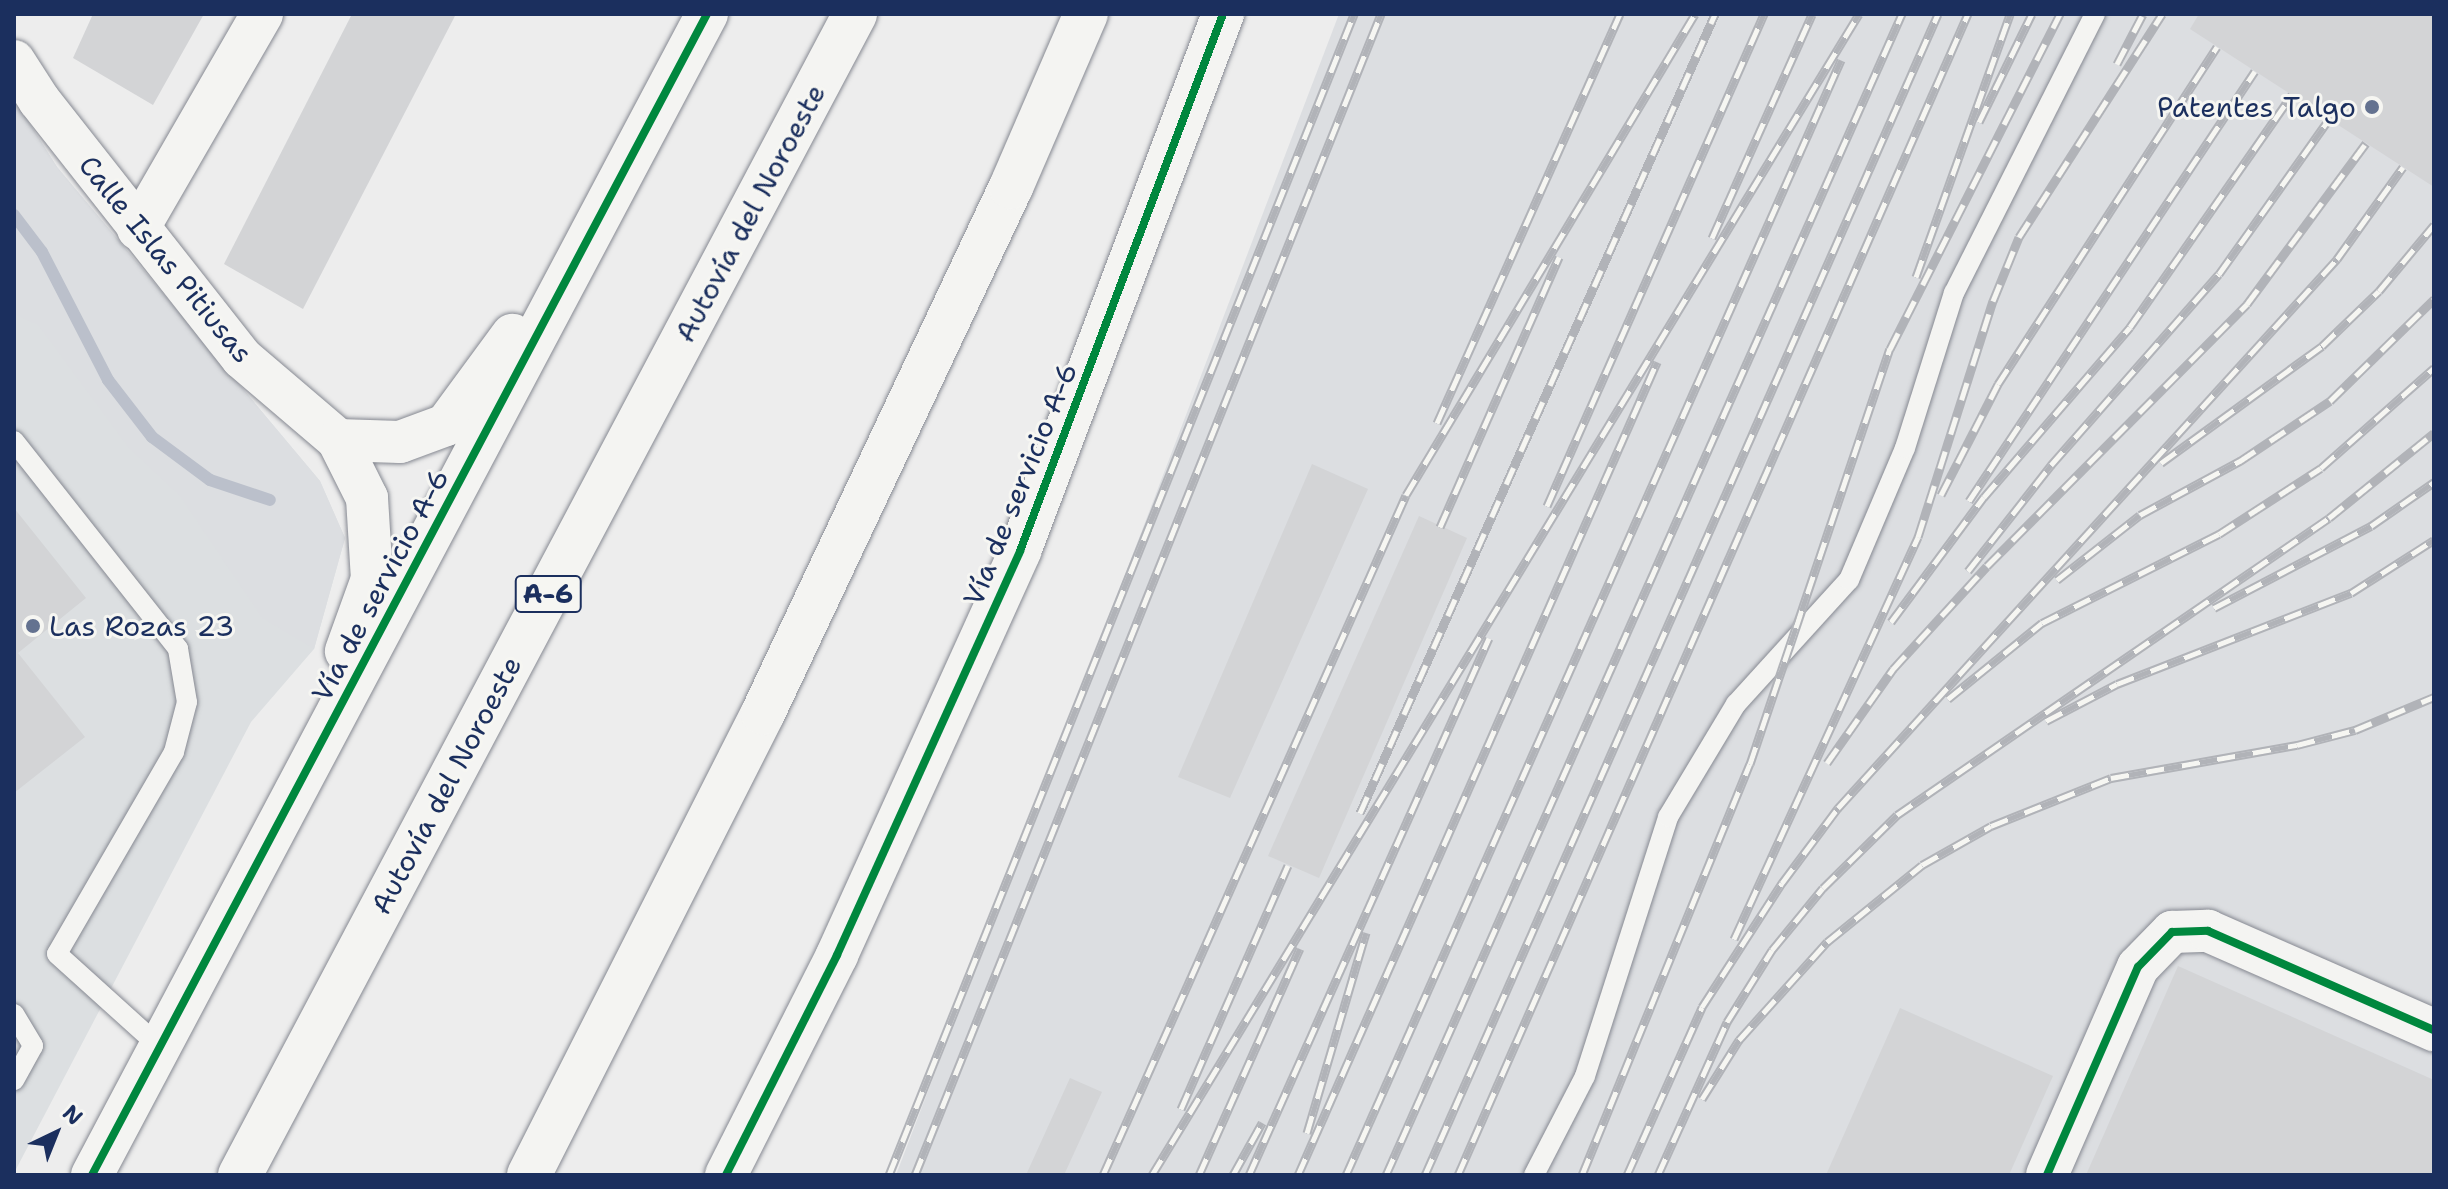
<!DOCTYPE html>
<html>
<head>
<meta charset="utf-8">
<style>
	body { margin:0 }
	#map { position:relative; width:2448px; height:1189px; overflow:hidden; background:#ededed; font-family:"Shantell Sans",sans-serif }
	div>[style] { position:absolute }
	[style*='--x'] { left:calc(var(--x)*1px); top:calc(var(--y)*1px); width:calc(var(--w)*1px); rotate:calc(var(--a)*1deg) }
	.built>* { inset:0; background:#dcdfe1 }
	.green>* { inset:0; background:#dcdee1 }
	.stream>* { height:12px; margin:-6px; padding:0 6px; transform-origin:6px; border-radius:6px; background:#bbc0cb }
	.building>* { inset:0; background:#d3d4d6 }
	.roads { filter:drop-shadow(0 0 2px #868992) drop-shadow(0 0 2px #868992) }
	.lane>* { height:20px; margin:-10px; padding:0 10px; transform-origin:10px; border-radius:10px; background:#f4f4f2 }
	.street>* { height:42px; margin:-21px; padding:0 21px; transform-origin:21px; border-radius:21px; background:#f4f4f2 }
	.highway>* { height:44px; margin:-22px; padding:0 22px; transform-origin:22px; border-radius:22px; background:#f4f4f2 }
	.rail>* { height:9px; margin-top:-4.5px; transform-origin:0; background:repeating-linear-gradient(90deg,#f6f6f2 0 18px,#b1b3b8 0 36px); box-sizing:border-box; border-block:2px solid #b1b3b8 }
	.cycleway>* { height:8px; margin:-4px; padding:0 4px; transform-origin:4px; border-radius:4px; background:#00873e }
	.dots>* { width:22px; height:22px; translate:-50% -50%; box-sizing:border-box; border:4px solid #f6f6f2; border-radius:50% }
	span { translate:-50% -50%; white-space:nowrap; text-align:center; line-height:1.15; -webkit-text-stroke:6px #f6f6f2; paint-order:stroke }
	.shield-label span { padding:2px 6px; background:#f6f6f2; border:2px solid; border-radius:6px; -webkit-text-stroke-width:0 }
	.shield-label { font-size:26px; color:#1b2f5e; font-weight:700 }
	.poi-label { font-size:28px; color:#1b2f5e }
	.right { translate:-100% -50%; text-align:right }
	.left { translate:0 -50%; text-align:left }
	.street-label { font-size:28px; color:#1b2f5e }
	.frame { position:absolute; inset:0; border:16px solid #1b2f5e; pointer-events:none }
	.north { position:absolute; left:16px; top:1093px; width:80px; height:80px; -webkit-text-stroke:6px #f6f6f2; paint-order:stroke; rotate:43deg; font-size:22px; font-weight:700; line-height:32px; text-align:center; color:#1b2f5e }
	.north::after { content:''; display:block; margin:auto; width:28px; height:36px; background:#1b2f5e; clip-path:polygon(50% 0,100% 100%,50% 72%,0 100%) }
</style>
</head>
<body>
<div id="map">
	<div class="built">
		<div style="clip-path:polygon(14px 99px,57px 167px,320px 481px,345px 538px,314px 649px,251px 722px,14px 1173px)"></div>
	</div>
	<div class="green">
		<div style="clip-path:polygon(1339px 14px,2434px 14px,2434px 1175px,896px 1175px)"></div>
		<div style="clip-path:polygon(14px 99px,57px 167px,320px 481px,345px 538px,314px 649px,262px 618px,179px 495px,128px 447px,38px 325px,14px 314px)"></div>
	</div>
	<div class="stream">
		<div style="--x:14;--y:215;--w:46;--a:52.9"></div>
		<div style="--x:42;--y:252;--w:144;--a:62.7"></div>
		<div style="--x:108;--y:380;--w:72;--a:52.3"></div>
		<div style="--x:152;--y:437;--w:72;--a:36.6"></div>
		<div style="--x:210;--y:480;--w:63;--a:18.4"></div>
	</div>
	<div class="building">
		<div style="clip-path:polygon(93px 14px,204px 14px,153px 105px,73px 58px)"></div>
		<div style="clip-path:polygon(352px 14px,456px 14px,303px 309px,224px 264px)"></div>
		<div style="clip-path:polygon(2199px 14px,2434px 14px,2434px 187px,2190px 29px)"></div>
		<div style="clip-path:polygon(1312px 464px,1368px 489px,1230px 798px,1178px 777px)"></div>
		<div style="clip-path:polygon(14px 508px,86px 598px,18px 653px,85px 737px,14px 793px)"></div>
		<div style="clip-path:polygon(1419px 516px,1467px 538px,1319px 878px,1268px 856px)"></div>
		<div style="clip-path:polygon(2178px 966px,2434px 1080px,2434px 1175px,2086px 1175px)"></div>
		<div style="clip-path:polygon(1900px 1008px,2053px 1076px,2009px 1175px,1826px 1175px)"></div>
		<div style="clip-path:polygon(1070px 1078px,1102px 1092px,1064px 1175px,1026px 1175px)"></div>
	</div>
	<div class="roads">
		<div class="lane">
			<div style="--x:14;--y:441;--w:265;--a:51.7"></div>
			<div style="--x:178;--y:649;--w:54;--a:80.4"></div>
			<div style="--x:187;--y:702;--w:52;--a:104.6"></div>
			<div style="--x:174;--y:752;--w:233;--a:120.1"></div>
			<div style="--x:57;--y:954;--w:139;--a:42.1"></div>
			<div style="--x:14;--y:1014;--w:37;--a:59"></div>
			<div style="--x:33;--y:1046;--w:39;--a:119"></div>
			<div style="--x:1534;--y:1175;--w:111;--a:-62.7"></div>
			<div style="--x:1585;--y:1076;--w:272;--a:-72.2"></div>
			<div style="--x:1668;--y:817;--w:132;--a:-59"></div>
			<div style="--x:1736;--y:704;--w:168;--a:-47.7"></div>
			<div style="--x:1849;--y:580;--w:143;--a:-67"></div>
			<div style="--x:1905;--y:448;--w:163;--a:-72.5"></div>
			<div style="--x:1954;--y:293;--w:313;--a:-63.2"></div>
		</div>
		<div class="street">
			<div style="--x:14;--y:61;--w:46;--a:57.3"></div>
			<div style="--x:39;--y:100;--w:328;--a:51.8"></div>
			<div style="--x:242;--y:358;--w:126;--a:40.5"></div>
			<div style="--x:338;--y:440;--w:65;--a:63.4"></div>
			<div style="--x:367;--y:498;--w:81;--a:86.5"></div>
			<div style="--x:372;--y:579;--w:77;--a:109.9"></div>
			<div style="--x:138;--y:229;--w:248;--a:-60"></div>
			<div style="--x:338;--y:440;--w:62;--a:1.8"></div>
			<div style="--x:400;--y:442;--w:49;--a:-20.3"></div>
			<div style="--x:446;--y:425;--w:112;--a:-53.7"></div>
			<div style="--x:92;--y:1175;--w:1314;--a:-62.09"></div>
			<div style="--x:726;--y:1175;--w:246;--a:-63.2"></div>
			<div style="--x:837;--y:955;--w:444;--a:-65.6"></div>
			<div style="--x:1020;--y:551;--w:574;--a:-69.29"></div>
			<div style="--x:2047;--y:1175;--w:227;--a:-66.4"></div>
			<div style="--x:2138;--y:967;--w:49;--a:-45.8"></div>
			<div style="--x:2172;--y:932;--w:36;--a:-2"></div>
			<div style="--x:2208;--y:931;--w:247;--a:23.7"></div>
		</div>
		<div class="highway">
			<div style="--x:240;--y:1175;--w:1314;--a:-62.09"></div>
			<div style="--x:529;--y:1175;--w:518;--a:-63.14"></div>
			<div style="--x:763;--y:713;--w:582;--a:-64.76"></div>
			<div style="--x:1011;--y:187;--w:189;--a:-66.6"></div>
		</div>
	</div>
	<div class="rail">
		<div style="--x:2117;--y:64;--w:56;--a:-62.5"></div>
		<div style="--x:1979;--y:122;--w:120;--a:-63.9"></div>
		<div style="--x:1712;--y:238;--w:245;--a:-65.9"></div>
		<div style="--x:1916;--y:277;--w:279;--a:-70.3"></div>
		<div style="--x:1437;--y:423;--w:448;--a:-65.9"></div>
		<div style="--x:2161;--y:463;--w:199;--a:-36"></div>
		<div style="--x:2322;--y:346;--w:79;--a:-44"></div>
		<div style="--x:2379;--y:291;--w:86;--a:-50.2"></div>
		<div style="--x:1941;--y:495;--w:125;--a:-62.8"></div>
		<div style="--x:1998;--y:384;--w:402;--a:-57"></div>
		<div style="--x:1969;--y:501;--w:516;--a:-56.37"></div>
		<div style="--x:1547;--y:506;--w:538;--a:-66.2"></div>
		<div style="--x:1440;--y:527;--w:295;--a:-66.2"></div>
		<div style="--x:1968;--y:571;--w:135;--a:-51.9"></div>
		<div style="--x:2051;--y:465;--w:254;--a:-48.7"></div>
		<div style="--x:2219;--y:274;--w:190;--a:-54.6"></div>
		<div style="--x:2057;--y:580;--w:105;--a:-38.1"></div>
		<div style="--x:2140;--y:515;--w:114;--a:-28.4"></div>
		<div style="--x:2240;--y:461;--w:108;--a:-33.7"></div>
		<div style="--x:2330;--y:401;--w:146;--a:-44.4"></div>
		<div style="--x:2214;--y:608;--w:177;--a:-27.6"></div>
		<div style="--x:2371;--y:526;--w:77;--a:-34.9"></div>
		<div style="--x:1891;--y:622;--w:156;--a:-53.4"></div>
		<div style="--x:1984;--y:497;--w:224;--a:-49.3"></div>
		<div style="--x:2130;--y:327;--w:283;--a:-55.1"></div>
		<div style="--x:1948;--y:699;--w:121;--a:-39"></div>
		<div style="--x:2042;--y:623;--w:198;--a:-26.7"></div>
		<div style="--x:2219;--y:534;--w:121;--a:-32.9"></div>
		<div style="--x:2321;--y:468;--w:151;--a:-41.5"></div>
		<div style="--x:2046;--y:721;--w:80;--a:-27.5"></div>
		<div style="--x:2117;--y:684;--w:251;--a:-21.3"></div>
		<div style="--x:2351;--y:593;--w:98;--a:-32.6"></div>
		<div style="--x:1827;--y:763;--w:115;--a:-54.9"></div>
		<div style="--x:1893;--y:669;--w:139;--a:-47.6"></div>
		<div style="--x:1987;--y:566;--w:369;--a:-45.2"></div>
		<div style="--x:2247;--y:304;--w:200;--a:-53.5"></div>
		<div style="--x:1360;--y:813;--w:874;--a:-66.04"></div>
		<div style="--x:1734;--y:939;--w:442;--a:-65.4"></div>
		<div style="--x:1918;--y:537;--w:248;--a:-72.4"></div>
		<div style="--x:1993;--y:301;--w:69;--a:-67.9"></div>
		<div style="--x:2019;--y:237;--w:265;--a:-57.3"></div>
		<div style="--x:1702;--y:1099;--w:70;--a:-57.9"></div>
		<div style="--x:1739;--y:1040;--w:132;--a:-48.1"></div>
		<div style="--x:1827;--y:942;--w:122;--a:-39"></div>
		<div style="--x:1922;--y:865;--w:79;--a:-29.5"></div>
		<div style="--x:1991;--y:826;--w:129;--a:-21.8"></div>
		<div style="--x:2111;--y:778;--w:189;--a:-10.1"></div>
		<div style="--x:2297;--y:745;--w:60;--a:-14.5"></div>
		<div style="--x:2355;--y:730;--w:86;--a:-22.7"></div>
		<div style="--x:1181;--y:1109;--w:266;--a:-66.3"></div>
		<div style="--x:1307;--y:1133;--w:209;--a:-73.6"></div>
		<div style="--x:889;--y:1175;--w:1251;--a:-68.17"></div>
		<div style="--x:915;--y:1175;--w:1251;--a:-68.13"></div>
		<div style="--x:1103;--y:1175;--w:744;--a:-65.98"></div>
		<div style="--x:1406;--y:495;--w:561;--a:-59"></div>
		<div style="--x:1152;--y:1175;--w:1359;--a:-58.66"></div>
		<div style="--x:1199;--y:1175;--w:248;--a:-66"></div>
		<div style="--x:1233;--y:1175;--w:60;--a:-60.9"></div>
		<div style="--x:1249;--y:1175;--w:588;--a:-65.92"></div>
		<div style="--x:1298;--y:1175;--w:889;--a:-66.17"></div>
		<div style="--x:1346;--y:1175;--w:1220;--a:-66.06"></div>
		<div style="--x:1386;--y:1175;--w:1271;--a:-66.04"></div>
		<div style="--x:1425;--y:1175;--w:1269;--a:-66.16"></div>
		<div style="--x:1458;--y:1175;--w:1268;--a:-66.29"></div>
		<div style="--x:1582;--y:1175;--w:444;--a:-67.8"></div>
		<div style="--x:1750;--y:764;--w:438;--a:-71.4"></div>
		<div style="--x:1890;--y:349;--w:376;--a:-63.1"></div>
		<div style="--x:1627;--y:1175;--w:184;--a:-65.9"></div>
		<div style="--x:1702;--y:1007;--w:148;--a:-57.2"></div>
		<div style="--x:1782;--y:883;--w:94;--a:-53.3"></div>
		<div style="--x:1838;--y:808;--w:742;--a:-47.73"></div>
		<div style="--x:2337;--y:259;--w:113;--a:-54.3"></div>
		<div style="--x:1658;--y:1175;--w:168;--a:-65.7"></div>
		<div style="--x:1727;--y:1022;--w:85;--a:-58"></div>
		<div style="--x:1772;--y:950;--w:80;--a:-50.6"></div>
		<div style="--x:1823;--y:888;--w:104;--a:-44.6"></div>
		<div style="--x:1897;--y:815;--w:524;--a:-34.51"></div>
		<div style="--x:2329;--y:518;--w:135;--a:-39"></div>
	</div>
	<div class="cycleway">
		<div style="--x:92;--y:1175;--w:1314;--a:-62.09"></div>
		<div style="--x:726;--y:1175;--w:246;--a:-63.2"></div>
		<div style="--x:837;--y:955;--w:444;--a:-65.6"></div>
		<div style="--x:1020;--y:551;--w:574;--a:-69.29"></div>
		<div style="--x:2047;--y:1175;--w:227;--a:-66.4"></div>
		<div style="--x:2138;--y:967;--w:49;--a:-45.8"></div>
		<div style="--x:2172;--y:932;--w:36;--a:-2"></div>
		<div style="--x:2208;--y:931;--w:247;--a:23.7"></div>
	</div>
	<div class="dots">
		<div style="left:2372px;top:107px;background:#647290"></div>
		<div style="left:33px;top:626px;background:#647290"></div>
	</div>
	<div class="shield-label">
		<span style="left:548px;top:594px">A-6</span>
	</div>
	<div class="poi-label">
		<span class="right" style="left:2356px;top:107px">Patentes Talgo</span>
		<span class="left" style="left:49px;top:626px">Las Rozas 23</span>
	</div>
	<div class="street-label">
		<span style="left:750px;top:213px;rotate:-62deg">Autovía del Noroeste</span>
		<span style="left:166px;top:259px;rotate:51deg">Calle Islas Pitiusas</span>
		<span style="left:1020px;top:484px;rotate:-68deg">Vía de servicio A-6</span>
		<span style="left:380px;top:585px;rotate:-62deg">Vía de servicio A-6</span>
		<span style="left:446px;top:785px;rotate:-62deg">Autovía del Noroeste</span>
	</div>
	<div class="frame"></div>
	<div class="north">N</div>
</div>
</body>
</html>
